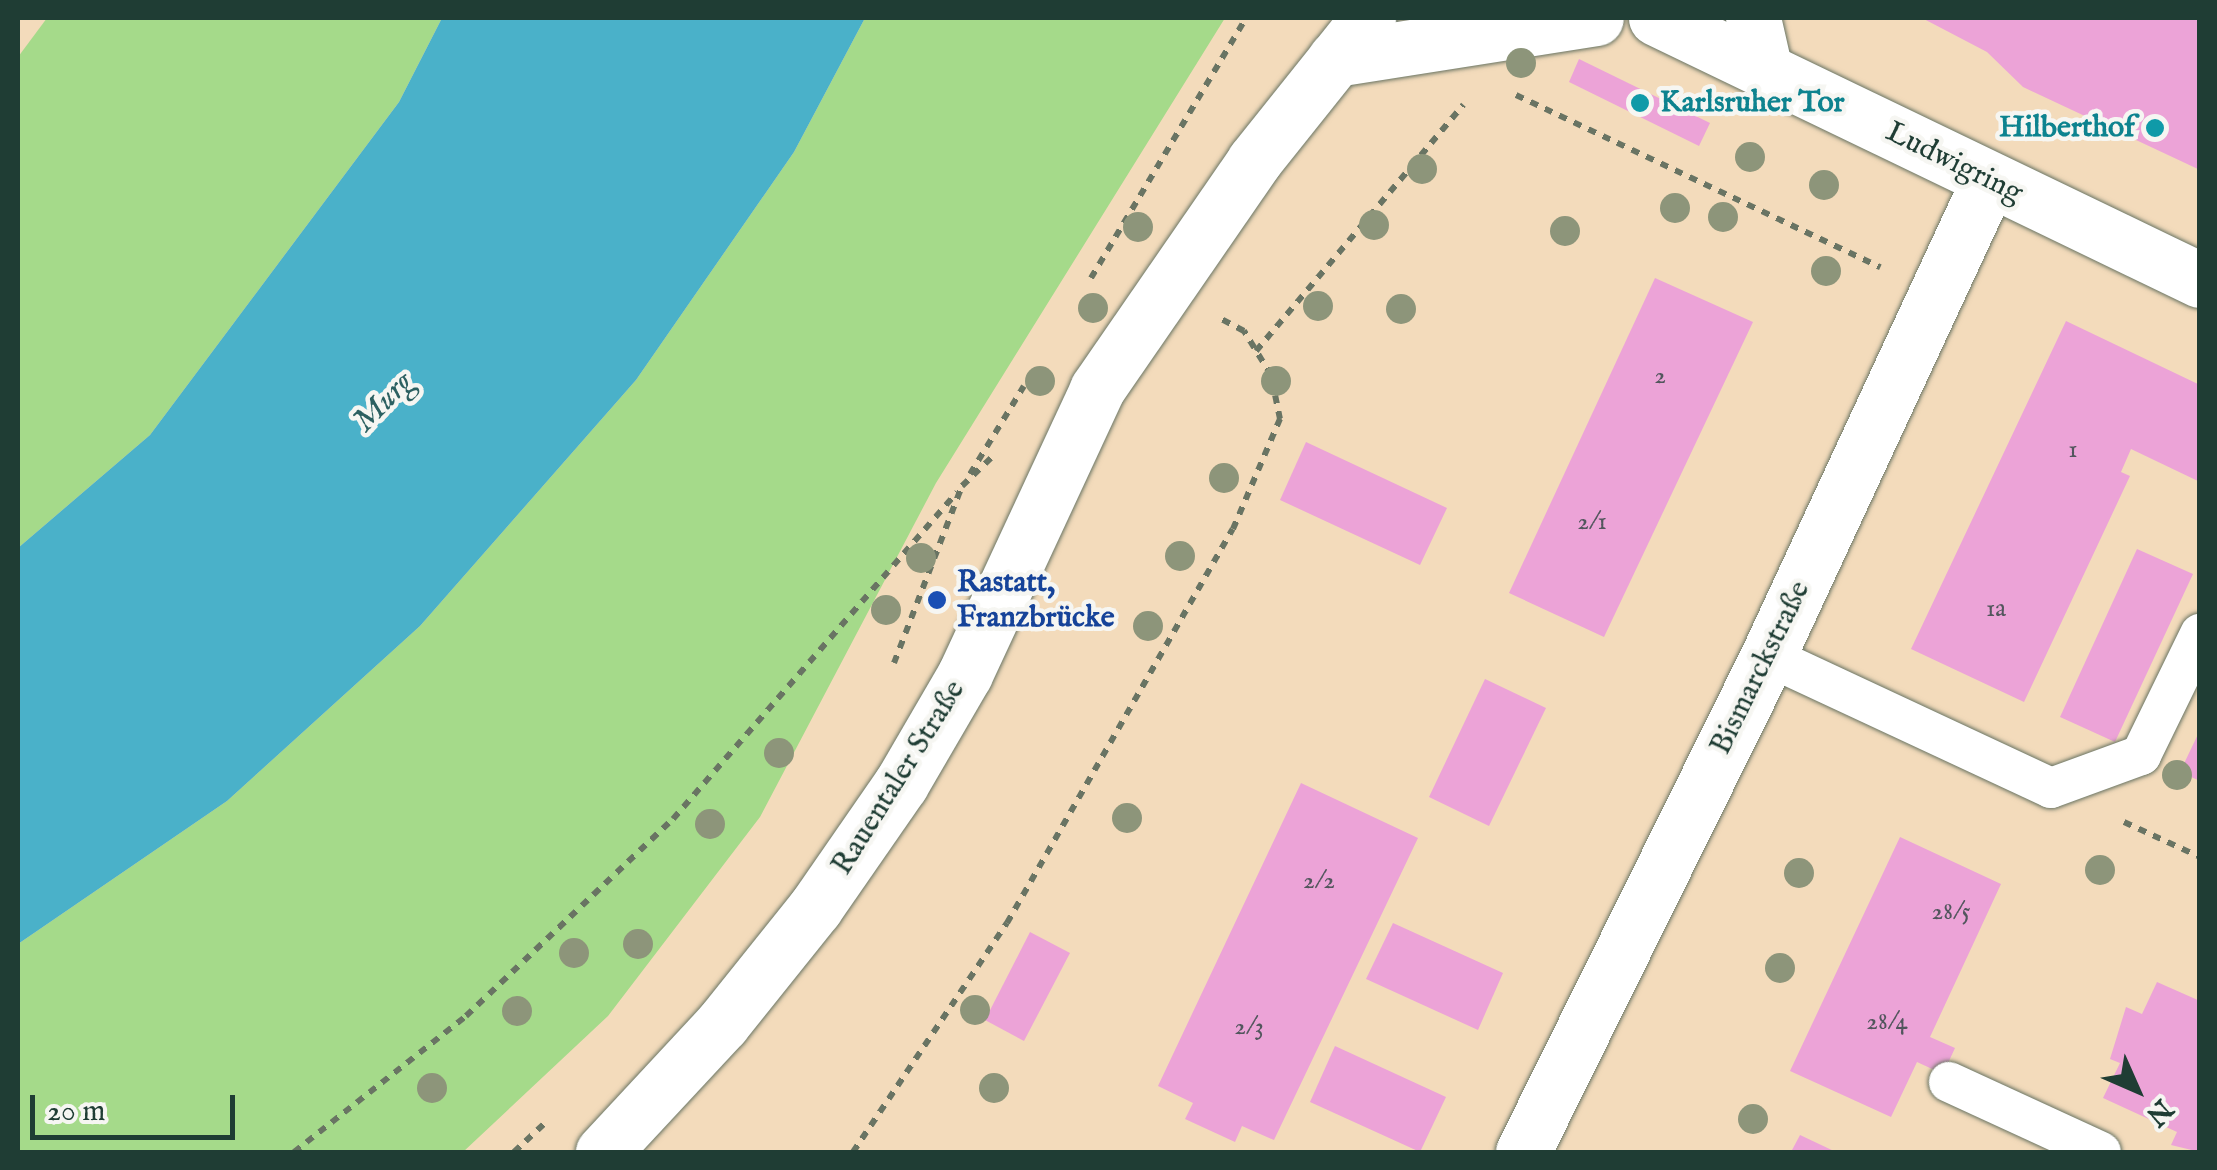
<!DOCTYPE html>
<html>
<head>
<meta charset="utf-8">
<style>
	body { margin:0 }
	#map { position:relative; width:2217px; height:1170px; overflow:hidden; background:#f3dbbb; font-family:"IM FELL English",serif }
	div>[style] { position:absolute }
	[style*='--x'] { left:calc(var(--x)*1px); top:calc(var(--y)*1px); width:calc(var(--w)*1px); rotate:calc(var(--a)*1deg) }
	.green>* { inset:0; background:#a5da8a }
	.water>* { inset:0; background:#4ab1c9 }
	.building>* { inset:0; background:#eca3d7 }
	.path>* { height:6px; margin-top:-3px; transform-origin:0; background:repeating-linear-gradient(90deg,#697463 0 8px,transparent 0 16px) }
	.roads { filter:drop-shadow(0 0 2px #697463) drop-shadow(0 0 2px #697463) }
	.service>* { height:40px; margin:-20px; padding:0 20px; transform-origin:20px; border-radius:20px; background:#fff }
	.minor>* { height:55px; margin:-27.5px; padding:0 27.5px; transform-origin:27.5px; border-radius:27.5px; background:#fff }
	.tertiary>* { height:55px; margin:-27.5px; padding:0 27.5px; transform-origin:27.5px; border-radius:27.5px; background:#fff }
	.trees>* { width:30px; height:30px; margin:-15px; border-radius:50%; background:#8d957a }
	.dots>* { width:28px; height:28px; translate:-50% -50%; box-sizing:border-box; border:5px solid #f6f6f2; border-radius:50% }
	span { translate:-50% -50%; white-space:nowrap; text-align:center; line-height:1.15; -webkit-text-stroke:9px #f6f6f2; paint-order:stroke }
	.number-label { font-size:25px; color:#52565d }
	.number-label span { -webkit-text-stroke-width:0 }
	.culture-label { font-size:30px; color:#0d838f; font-weight:700 }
	.left { translate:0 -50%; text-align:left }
	.right { translate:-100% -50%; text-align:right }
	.street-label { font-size:30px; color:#1f3d34 }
	.transit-label { font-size:30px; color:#164399; font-weight:700 }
	.water-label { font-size:32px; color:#2c6061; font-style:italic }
	.frame { position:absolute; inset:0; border:20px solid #1f3d34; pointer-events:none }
	.north { position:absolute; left:2087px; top:1040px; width:100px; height:100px; -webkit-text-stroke:8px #f6f6f2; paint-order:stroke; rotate:135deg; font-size:28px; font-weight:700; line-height:40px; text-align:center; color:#1f3d34 }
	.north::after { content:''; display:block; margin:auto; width:35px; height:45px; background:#1f3d34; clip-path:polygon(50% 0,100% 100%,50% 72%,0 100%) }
	.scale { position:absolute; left:30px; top:1095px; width:205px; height:45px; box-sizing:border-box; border:5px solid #1f3d34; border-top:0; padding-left:12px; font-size:30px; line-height:35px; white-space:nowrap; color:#1f3d34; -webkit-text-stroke:8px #f6f6f2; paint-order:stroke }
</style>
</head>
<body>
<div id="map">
	<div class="green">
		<div style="clip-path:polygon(47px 18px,442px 18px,399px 102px,150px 435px,18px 548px,18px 57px)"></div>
		<div style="clip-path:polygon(865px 18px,1225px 18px,936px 483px,760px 817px,608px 1016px,463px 1152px,18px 1152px,18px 944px,227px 801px,420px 626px,636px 380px,794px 152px)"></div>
	</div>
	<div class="water">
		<div style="clip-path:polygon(442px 18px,865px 18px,794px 152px,636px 380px,420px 626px,227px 801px,18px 944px,18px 548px,150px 435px,399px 102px)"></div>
	</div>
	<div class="building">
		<div style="clip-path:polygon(1922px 18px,2200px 18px,2200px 170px,2023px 87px,1987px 52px)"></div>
		<div style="clip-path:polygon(1579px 59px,1710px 123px,1699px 146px,1569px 82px)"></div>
		<div style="clip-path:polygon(1655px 278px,1753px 322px,1604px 637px,1509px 593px)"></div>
		<div style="clip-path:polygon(2066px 321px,2200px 385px,2200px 482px,2131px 449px,2121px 472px,2130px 476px,2024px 702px,1911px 649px)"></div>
		<div style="clip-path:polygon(1306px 442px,1447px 508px,1420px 565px,1280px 500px)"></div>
		<div style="clip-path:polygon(2137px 549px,2193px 574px,2115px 742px,2060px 717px)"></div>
		<div style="clip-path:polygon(1485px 679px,1546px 708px,1489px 826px,1429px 797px)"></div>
		<div style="clip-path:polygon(2200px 730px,2200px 781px,2180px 772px)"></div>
		<div style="clip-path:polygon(1301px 783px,1418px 838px,1274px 1140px,1242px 1126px,1235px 1142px,1185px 1119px,1193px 1103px,1158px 1086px)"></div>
		<div style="clip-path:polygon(1900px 837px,2001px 884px,1930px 1037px,1955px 1048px,1943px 1074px,1917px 1062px,1891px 1117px,1790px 1071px)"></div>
		<div style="clip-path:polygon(1393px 923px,1503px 973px,1478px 1030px,1366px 979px)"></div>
		<div style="clip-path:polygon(1030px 932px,1070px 953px,1024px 1041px,985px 1020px)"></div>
		<div style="clip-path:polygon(2157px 982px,2200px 1001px,2200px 1152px,2171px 1145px,2177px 1132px,2103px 1098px,2120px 1063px,2110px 1059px,2126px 1007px,2142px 1014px)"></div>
		<div style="clip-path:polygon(1335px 1046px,1446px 1097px,1420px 1152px,1310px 1102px)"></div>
		<div style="clip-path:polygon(1800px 1135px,1836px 1152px,1791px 1152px)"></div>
	</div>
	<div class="path">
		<div style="--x:1516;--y:95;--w:403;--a:25.3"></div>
		<div style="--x:1091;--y:278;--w:303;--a:-59.2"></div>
		<div style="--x:1256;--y:351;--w:322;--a:-49.9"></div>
		<div style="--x:970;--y:474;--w:103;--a:-58.5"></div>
		<div style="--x:894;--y:663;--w:190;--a:-69"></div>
		<div style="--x:962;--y:486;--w:43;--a:-44.1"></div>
		<div style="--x:2124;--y:822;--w:84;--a:24.7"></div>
		<div style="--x:294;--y:1152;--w:219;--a:-38.3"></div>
		<div style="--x:466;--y:1016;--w:286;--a:-43.6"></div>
		<div style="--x:673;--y:819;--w:433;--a:-49"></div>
		<div style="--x:514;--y:1152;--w:42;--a:-43.1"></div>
		<div style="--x:853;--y:1152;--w:276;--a:-56.1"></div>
		<div style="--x:1007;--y:923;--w:454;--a:-60.2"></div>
		<div style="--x:1233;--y:529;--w:120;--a:-66.9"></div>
		<div style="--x:1280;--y:419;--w:45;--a:-101.6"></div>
		<div style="--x:1271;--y:375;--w:52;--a:-121.5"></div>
		<div style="--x:1244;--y:331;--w:27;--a:-152"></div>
	</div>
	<div class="roads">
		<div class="service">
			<div style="--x:1768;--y:656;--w:312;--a:25"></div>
			<div style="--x:2051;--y:788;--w:96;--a:-20.1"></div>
			<div style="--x:2141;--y:755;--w:135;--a:-64"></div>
			<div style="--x:1949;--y:1082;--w:167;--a:24.7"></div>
		</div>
		<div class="minor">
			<div style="--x:1523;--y:1152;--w:553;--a:-63.71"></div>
			<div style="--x:1768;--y:656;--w:525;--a:-65.1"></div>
		</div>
		<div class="tertiary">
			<div style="--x:1656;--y:18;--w:604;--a:25.72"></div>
			<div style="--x:1753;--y:18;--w:54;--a:77.2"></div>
			<div style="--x:1335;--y:59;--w:264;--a:-8.9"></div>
			<div style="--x:603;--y:1152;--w:175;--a:-47.1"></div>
			<div style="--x:722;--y:1024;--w:149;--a:-51.3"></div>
			<div style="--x:815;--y:908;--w:151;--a:-55.3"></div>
			<div style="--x:901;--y:784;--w:127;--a:-59.8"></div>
			<div style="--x:965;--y:674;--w:314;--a:-65.1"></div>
			<div style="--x:1097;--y:389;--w:277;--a:-55.4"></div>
			<div style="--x:1254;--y:161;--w:183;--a:-51.4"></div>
		</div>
	</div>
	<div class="trees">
		<div style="left:1521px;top:63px"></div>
		<div style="left:1750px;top:157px"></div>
		<div style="left:1422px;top:169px"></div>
		<div style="left:1824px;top:185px"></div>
		<div style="left:1675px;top:208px"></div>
		<div style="left:1723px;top:217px"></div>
		<div style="left:1374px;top:225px"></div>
		<div style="left:1138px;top:227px"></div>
		<div style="left:1565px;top:231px"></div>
		<div style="left:1826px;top:271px"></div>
		<div style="left:1318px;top:306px"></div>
		<div style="left:1093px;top:308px"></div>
		<div style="left:1401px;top:309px"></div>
		<div style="left:1040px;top:381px"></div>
		<div style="left:1276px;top:381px"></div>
		<div style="left:1224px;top:478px"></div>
		<div style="left:1180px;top:556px"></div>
		<div style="left:921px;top:558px"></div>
		<div style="left:886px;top:610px"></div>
		<div style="left:1148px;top:626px"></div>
		<div style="left:779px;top:753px"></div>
		<div style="left:2177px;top:775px"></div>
		<div style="left:1127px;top:818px"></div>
		<div style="left:710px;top:824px"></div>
		<div style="left:2100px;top:870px"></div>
		<div style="left:1799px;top:873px"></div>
		<div style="left:638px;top:944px"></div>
		<div style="left:574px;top:953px"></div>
		<div style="left:1780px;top:968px"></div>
		<div style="left:975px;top:1010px"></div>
		<div style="left:517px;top:1011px"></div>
		<div style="left:432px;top:1088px"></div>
		<div style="left:994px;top:1088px"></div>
		<div style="left:1753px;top:1119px"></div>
	</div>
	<div class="dots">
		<div style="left:1640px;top:103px;background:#0f9aa8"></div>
		<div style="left:2155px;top:128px;background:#0f9aa8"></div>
		<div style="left:937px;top:600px;background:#1a4fb4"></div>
	</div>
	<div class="number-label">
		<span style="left:1660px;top:376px">2</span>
		<span style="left:2073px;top:450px">1</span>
		<span style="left:1592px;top:522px">2/1</span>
		<span style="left:1996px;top:609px">1a</span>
		<span style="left:1319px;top:881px">2/2</span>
		<span style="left:1951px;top:912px">28/5</span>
		<span style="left:1887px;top:1022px">28/4</span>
		<span style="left:1249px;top:1027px">2/3</span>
	</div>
	<div class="culture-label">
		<span class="left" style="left:1660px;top:103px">Karlsruher Tor</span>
		<span class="right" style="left:2135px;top:128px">Hilberthof</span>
	</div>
	<div class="street-label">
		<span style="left:1954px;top:163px;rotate:26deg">Ludwigring</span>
		<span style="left:1761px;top:668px;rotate:-64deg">Bismarckstraße</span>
		<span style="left:899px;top:778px;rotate:-58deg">Rauentaler Straße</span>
	</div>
	<div class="transit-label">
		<span class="left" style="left:957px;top:600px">Rastatt,<br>Franzbrücke</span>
	</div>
	<div class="water-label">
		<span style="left:384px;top:403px;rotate:-46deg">Murg</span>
	</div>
	<div class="frame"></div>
	<div class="north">N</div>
	<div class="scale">20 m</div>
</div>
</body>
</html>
